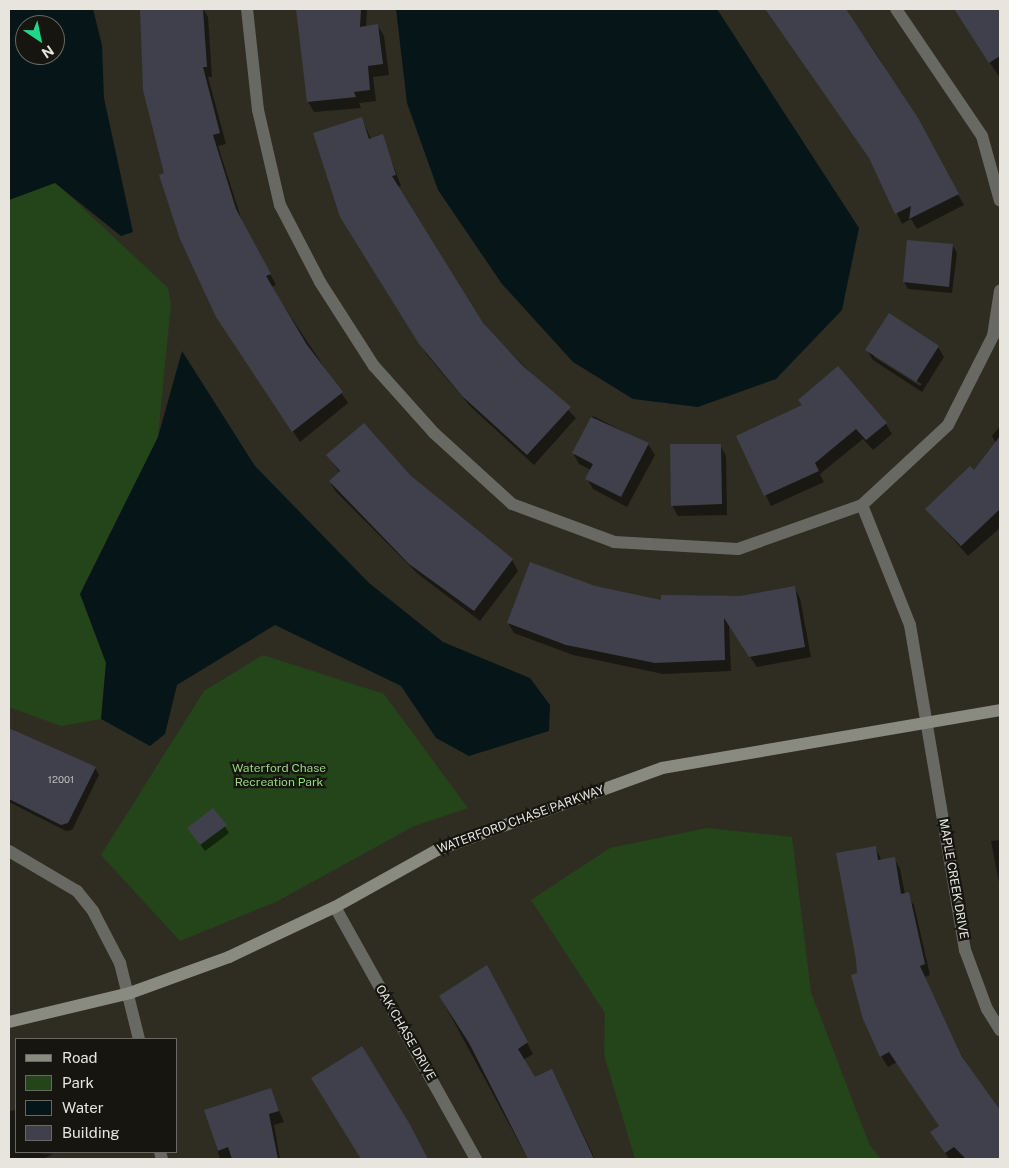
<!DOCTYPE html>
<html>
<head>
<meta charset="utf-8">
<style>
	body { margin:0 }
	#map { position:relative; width:1009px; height:1168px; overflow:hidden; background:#2f2d22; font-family:"Public Sans",sans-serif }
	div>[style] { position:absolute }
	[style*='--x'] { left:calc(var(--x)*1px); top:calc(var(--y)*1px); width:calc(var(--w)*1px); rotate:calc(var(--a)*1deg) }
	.green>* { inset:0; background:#244419 }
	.water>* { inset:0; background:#061618 }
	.shadow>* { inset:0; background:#0007 }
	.building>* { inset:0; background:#3f404c }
	.street>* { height:12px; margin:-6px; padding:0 6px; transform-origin:6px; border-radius:6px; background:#686963 }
	.secondary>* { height:12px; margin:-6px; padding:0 6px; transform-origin:6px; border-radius:6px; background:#898b81 }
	span { translate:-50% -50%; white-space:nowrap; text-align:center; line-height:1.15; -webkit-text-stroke:4.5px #161510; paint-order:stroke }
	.number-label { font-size:10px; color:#bdbcba }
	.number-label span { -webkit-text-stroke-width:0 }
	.park-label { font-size:12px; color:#95da7f }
	.street-label { font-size:12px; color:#e7e5de }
	.frame { position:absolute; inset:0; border:10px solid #e7e5de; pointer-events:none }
	.legend { position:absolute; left:15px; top:1038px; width:162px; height:115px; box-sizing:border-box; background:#161510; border:1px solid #6a6862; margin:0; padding:6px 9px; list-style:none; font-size:15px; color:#e7e5de }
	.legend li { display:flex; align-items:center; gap:10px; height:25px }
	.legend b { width:25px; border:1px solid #6a6862 }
	.north { position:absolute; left:15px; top:15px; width:50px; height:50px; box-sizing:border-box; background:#161510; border:1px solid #6a6862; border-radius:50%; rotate:146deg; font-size:14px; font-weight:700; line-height:20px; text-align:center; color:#e7e5de }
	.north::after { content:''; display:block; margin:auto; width:18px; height:22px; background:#1ed888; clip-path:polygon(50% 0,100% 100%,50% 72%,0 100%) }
</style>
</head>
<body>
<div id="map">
	<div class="green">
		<div style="clip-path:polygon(55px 182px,168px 288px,171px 304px,158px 437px,81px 594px,106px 663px,101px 719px,61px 726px,9px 707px,9px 200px)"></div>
		<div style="clip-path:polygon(263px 655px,384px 694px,468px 808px,412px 827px,278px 901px,180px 941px,101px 855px,204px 691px)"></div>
		<div style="clip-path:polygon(707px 828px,792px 837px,811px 992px,870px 1146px,881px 1159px,635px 1159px,604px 1055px,605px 1013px,531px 900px,610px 848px)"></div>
	</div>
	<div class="water">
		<div style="clip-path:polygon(evenodd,9px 9px,93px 9px,102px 45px,104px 98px,133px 232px,121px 236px,55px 183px,9px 200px,9px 9px,25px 25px,55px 25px,55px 55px,25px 55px,25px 25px)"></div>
		<div style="clip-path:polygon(396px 9px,717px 9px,859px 228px,842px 310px,776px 379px,698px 407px,633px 399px,573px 362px,502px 284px,438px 190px,407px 103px)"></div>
		<div style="clip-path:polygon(182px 351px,255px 466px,369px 583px,443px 642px,530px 678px,550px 705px,549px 731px,469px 756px,436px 738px,401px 686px,275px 625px,177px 685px,165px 734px,150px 746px,101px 719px,106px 663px,80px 594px,158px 437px)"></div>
	</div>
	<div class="shadow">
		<div style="clip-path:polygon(203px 9px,208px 17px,212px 77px,208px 77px,226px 144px,218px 146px,242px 221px,276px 285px,271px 287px,348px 403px,300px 442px,224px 327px,165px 174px,141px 11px)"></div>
		<div style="clip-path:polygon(297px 9px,367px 9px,366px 27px,378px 26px,384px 36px,389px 75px,373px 77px,376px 101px,359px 103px,361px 108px,314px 112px,308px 102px)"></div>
		<div style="clip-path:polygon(765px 9px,845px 9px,877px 55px,964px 205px,917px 229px,911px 219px,902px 224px,873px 163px)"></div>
		<div style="clip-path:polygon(954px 9px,1000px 9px,1000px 78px)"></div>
		<div style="clip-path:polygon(362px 119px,371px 139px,382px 136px,401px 186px,397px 187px,482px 324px,576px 418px,534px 465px,470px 406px,427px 355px,348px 228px)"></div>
		<div style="clip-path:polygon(953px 246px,957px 253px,952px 293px,908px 289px,904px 282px)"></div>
		<div style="clip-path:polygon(evenodd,938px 347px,944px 357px,922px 392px,873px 360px,867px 350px,938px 347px,874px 354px,922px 384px,920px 386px,874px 357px,874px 354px)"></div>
		<div style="clip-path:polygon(593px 416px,648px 444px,655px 455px,627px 507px,593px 489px,587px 479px,591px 470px,579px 464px,573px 453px)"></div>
		<div style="clip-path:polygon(886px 424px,892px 434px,873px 450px,863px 439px,820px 474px,824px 482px,771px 506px,737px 436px)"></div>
		<div style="clip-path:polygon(1000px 426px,1000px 528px,968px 556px,927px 509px,974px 472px,996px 443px,992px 436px)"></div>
		<div style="clip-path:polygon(720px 445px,726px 456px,727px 515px,678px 516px,672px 505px)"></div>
		<div style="clip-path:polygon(328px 456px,409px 476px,512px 560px,518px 571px,480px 621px,418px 574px,336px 492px,330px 482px,340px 473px)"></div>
		<div style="clip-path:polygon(595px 587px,663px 602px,740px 597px,794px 587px,800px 598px,811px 657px,757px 667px,729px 626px,731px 671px,663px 674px,573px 655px,514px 633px,508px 623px)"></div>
		<div style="clip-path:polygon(9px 728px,95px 768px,99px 775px,72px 830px,66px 831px,9px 802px)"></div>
		<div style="clip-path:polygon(213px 809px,229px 833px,205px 851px,193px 835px)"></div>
		<div style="clip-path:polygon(1000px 840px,1000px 888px,991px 841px)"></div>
		<div style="clip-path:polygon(875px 847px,882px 861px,894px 858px,900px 869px,905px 894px,914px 905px,930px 975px,925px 977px,965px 1063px,1000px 1113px,1000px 1159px,949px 1159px,932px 1132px,940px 1127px,897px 1062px,888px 1067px,881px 1056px,858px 974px)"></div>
		<div style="clip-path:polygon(492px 977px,533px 1054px,523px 1060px,535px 1079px,552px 1070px,595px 1159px,528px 1159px,440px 996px)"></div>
		<div style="clip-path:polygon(362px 1048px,428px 1159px,362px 1159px,319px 1089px)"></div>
		<div style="clip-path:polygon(270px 1090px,284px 1122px,274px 1125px,280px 1159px,220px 1159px,206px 1111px)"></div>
		<div style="clip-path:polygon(16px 1110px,16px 1152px,53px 1154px,43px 1159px,9px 1159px,9px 1111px)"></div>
	</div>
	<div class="building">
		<div style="clip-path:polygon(203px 9px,207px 67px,203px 67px,220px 133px,213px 135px,236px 209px,271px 274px,266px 276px,307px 345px,343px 392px,292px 432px,216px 317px,180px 239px,159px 175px,164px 173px,143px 90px,140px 10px)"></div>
		<div style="clip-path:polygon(296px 9px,361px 9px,360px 27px,378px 24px,383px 64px,368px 66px,370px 90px,354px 92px,356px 97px,307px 102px)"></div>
		<div style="clip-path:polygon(765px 9px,846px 9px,918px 118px,959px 194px,909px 219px,911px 206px,895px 214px,869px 158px)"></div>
		<div style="clip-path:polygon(954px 9px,1000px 9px,1000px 56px,989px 63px)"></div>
		<div style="clip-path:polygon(362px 117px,369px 139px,383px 134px,396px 175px,392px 176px,483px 323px,523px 366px,571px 407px,527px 455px,462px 396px,419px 344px,340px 217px,313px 133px)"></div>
		<div style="clip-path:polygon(907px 240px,953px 244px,949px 287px,903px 282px)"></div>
		<div style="clip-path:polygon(889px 313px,939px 346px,916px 382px,865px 350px)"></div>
		<div style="clip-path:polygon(838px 366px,887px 423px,866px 440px,856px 429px,815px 463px,819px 471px,764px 496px,736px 436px,802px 405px,798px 400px)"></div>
		<div style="clip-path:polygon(591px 417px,649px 443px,621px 497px,585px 479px,593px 464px,572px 453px)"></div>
		<div style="clip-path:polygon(364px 423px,410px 475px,513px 559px,474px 611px,409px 564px,329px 481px,340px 471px,326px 455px)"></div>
		<div style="clip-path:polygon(1000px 436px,1000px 509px,961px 546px,925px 509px,970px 466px,974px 470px)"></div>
		<div style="clip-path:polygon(670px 444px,721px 444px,722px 504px,671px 506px)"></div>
		<div style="clip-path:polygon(530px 562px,595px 586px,661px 600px,661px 595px,740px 596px,795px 586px,805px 647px,749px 657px,724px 618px,725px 660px,655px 663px,566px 645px,507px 623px)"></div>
		<div style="clip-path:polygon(9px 728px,96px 767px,68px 823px,61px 825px,9px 799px)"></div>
		<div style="clip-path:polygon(213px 808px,227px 825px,200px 845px,187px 828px)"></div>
		<div style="clip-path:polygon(876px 846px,878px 860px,895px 857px,901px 894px,909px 892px,925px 964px,920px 966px,962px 1057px,1000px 1110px,1000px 1159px,966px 1159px,954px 1147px,945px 1153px,930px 1132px,939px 1126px,889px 1052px,880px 1057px,863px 1019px,851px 975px,857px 973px,856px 960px,836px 853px)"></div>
		<div style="clip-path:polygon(487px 965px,528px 1042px,518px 1049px,535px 1077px,552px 1069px,594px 1159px,528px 1159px,469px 1043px,439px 996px)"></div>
		<div style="clip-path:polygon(362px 1046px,409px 1123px,428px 1159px,361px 1159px,311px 1078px)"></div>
		<div style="clip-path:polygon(271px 1088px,279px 1111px,269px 1114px,278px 1159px,232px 1159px,228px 1147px,218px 1151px,204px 1110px)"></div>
	</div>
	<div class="street">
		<div style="--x:247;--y:9;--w:102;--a:83.8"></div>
		<div style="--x:258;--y:110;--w:98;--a:77"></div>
		<div style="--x:280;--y:205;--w:87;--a:62.5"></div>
		<div style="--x:320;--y:282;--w:100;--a:57.3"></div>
		<div style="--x:374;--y:366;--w:90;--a:48.2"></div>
		<div style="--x:434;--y:433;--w:105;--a:42.3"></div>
		<div style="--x:512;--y:504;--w:109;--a:20.4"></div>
		<div style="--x:614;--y:542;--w:124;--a:3.2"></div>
		<div style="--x:738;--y:549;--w:132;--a:-19.5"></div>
		<div style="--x:862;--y:505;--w:117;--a:-42.9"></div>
		<div style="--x:948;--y:425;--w:100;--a:-63.2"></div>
		<div style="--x:993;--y:336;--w:46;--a:-81.2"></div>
		<div style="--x:896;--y:9;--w:153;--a:55.9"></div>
		<div style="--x:982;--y:136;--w:67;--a:74.5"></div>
		<div style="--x:862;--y:505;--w:129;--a:68.2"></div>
		<div style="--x:910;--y:625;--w:330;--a:80.4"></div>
		<div style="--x:965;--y:950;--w:63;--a:69.6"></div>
		<div style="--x:987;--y:1009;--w:25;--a:58"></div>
		<div style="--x:9;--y:851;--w:79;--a:30.5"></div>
		<div style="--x:77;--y:891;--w:26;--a:51"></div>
		<div style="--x:93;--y:911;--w:59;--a:62.6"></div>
		<div style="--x:120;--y:963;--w:78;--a:76"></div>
		<div style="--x:335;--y:907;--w:289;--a:60.8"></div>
		<div style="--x:160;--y:1152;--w:7;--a:74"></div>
	</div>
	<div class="secondary">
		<div style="--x:9;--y:1022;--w:124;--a:-13.5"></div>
		<div style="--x:130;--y:993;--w:105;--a:-20"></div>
		<div style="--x:229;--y:957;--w:117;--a:-25.3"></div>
		<div style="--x:335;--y:907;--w:117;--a:-29.2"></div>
		<div style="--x:437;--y:850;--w:239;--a:-20"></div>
		<div style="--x:662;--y:768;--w:343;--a:-9.7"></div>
	</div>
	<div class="number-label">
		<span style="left:61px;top:780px">12001</span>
	</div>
	<div class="park-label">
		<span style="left:279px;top:776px">Waterford Chase<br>Recreation Park</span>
	</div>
	<div class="street-label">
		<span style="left:521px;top:820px;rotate:-20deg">WATERFORD CHASE PARKWAY</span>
		<span style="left:953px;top:879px;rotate:80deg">MAPLE CREEK DRIVE</span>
		<span style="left:405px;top:1033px;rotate:60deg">OAK CHASE DRIVE</span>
	</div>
	<div class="frame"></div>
	<ul class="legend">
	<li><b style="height:6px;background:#898b81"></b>Road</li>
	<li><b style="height:14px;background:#244419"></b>Park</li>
	<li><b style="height:14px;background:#061618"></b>Water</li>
	<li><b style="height:14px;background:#3f404c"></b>Building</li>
	</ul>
	<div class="north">N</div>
</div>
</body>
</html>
